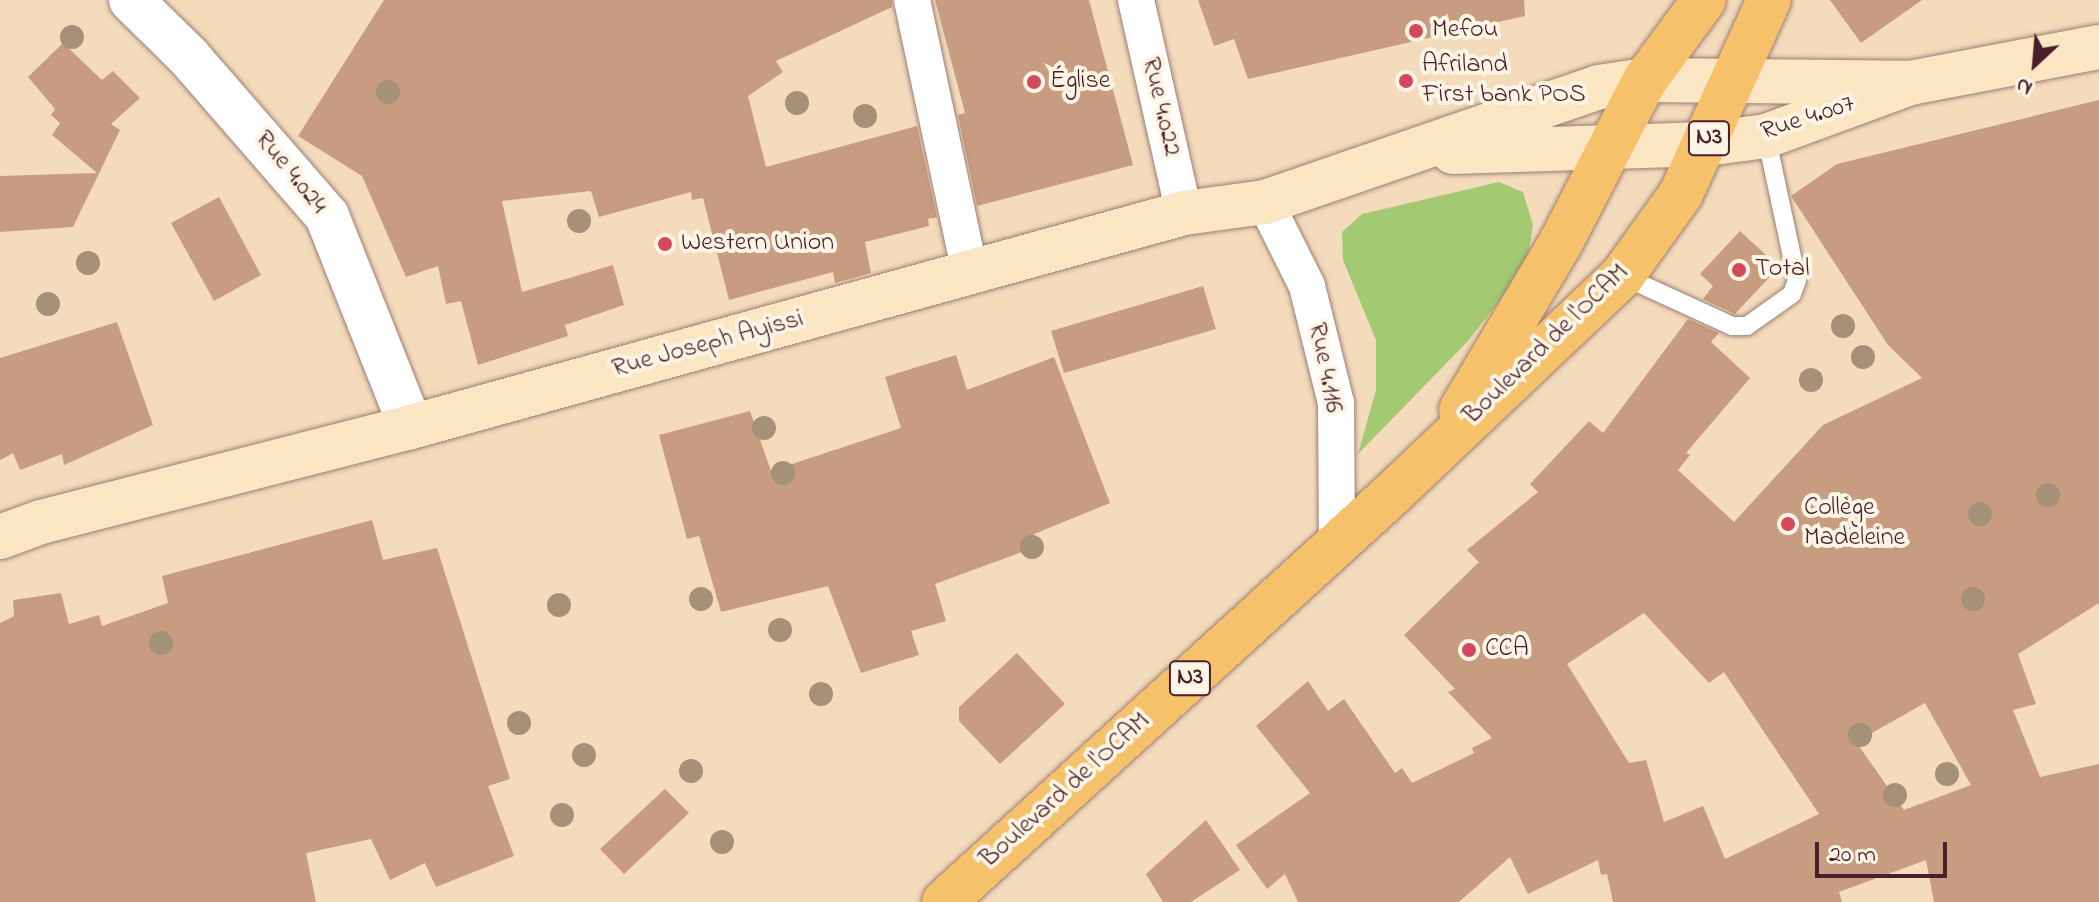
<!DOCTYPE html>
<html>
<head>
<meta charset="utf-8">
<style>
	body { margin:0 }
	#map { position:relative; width:2099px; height:902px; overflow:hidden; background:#f3dbbc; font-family:"Indie Flower",sans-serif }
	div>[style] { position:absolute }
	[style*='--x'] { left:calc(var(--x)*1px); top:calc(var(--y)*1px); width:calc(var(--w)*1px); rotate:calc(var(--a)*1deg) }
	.green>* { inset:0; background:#a4c973 }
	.building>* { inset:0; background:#c89c80 }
	.roads { filter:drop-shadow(0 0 2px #9e7d74) drop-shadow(0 0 2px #9e7d74) }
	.service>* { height:18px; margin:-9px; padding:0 9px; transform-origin:9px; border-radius:9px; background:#fff }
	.minor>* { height:36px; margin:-18px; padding:0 18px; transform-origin:18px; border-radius:18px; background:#fff }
	.tertiary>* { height:44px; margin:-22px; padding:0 22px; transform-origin:22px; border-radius:22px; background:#fff }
	.secondary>* { height:44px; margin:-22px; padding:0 22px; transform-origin:22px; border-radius:22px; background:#fbe6c4 }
	.trunk>* { height:44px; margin:-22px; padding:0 22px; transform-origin:22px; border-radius:22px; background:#f5c16b }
	.trees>* { width:24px; height:24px; margin:-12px; border-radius:50%; background:#a59078 }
	.dots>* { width:22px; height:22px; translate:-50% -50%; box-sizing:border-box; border:4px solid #fcf5e5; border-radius:50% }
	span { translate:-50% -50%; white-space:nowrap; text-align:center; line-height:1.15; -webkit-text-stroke:8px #fcf5e5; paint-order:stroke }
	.shield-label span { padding:2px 6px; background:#fcf5e5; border:2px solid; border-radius:6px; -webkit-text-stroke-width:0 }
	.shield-label { font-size:24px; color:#4a1f2b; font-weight:700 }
	.poi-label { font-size:26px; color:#4a1f2b }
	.left { translate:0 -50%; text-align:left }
	.street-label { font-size:26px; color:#4a1f2b }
	.north { position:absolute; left:1995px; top:24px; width:80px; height:80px; -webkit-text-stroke:6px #fcf5e5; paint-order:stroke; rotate:206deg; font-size:22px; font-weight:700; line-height:32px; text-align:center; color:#4a1f2b }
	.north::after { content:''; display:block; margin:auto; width:28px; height:36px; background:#4a1f2b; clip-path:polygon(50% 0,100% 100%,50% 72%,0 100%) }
	.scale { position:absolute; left:1815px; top:842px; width:132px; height:36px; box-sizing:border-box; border:4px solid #4a1f2b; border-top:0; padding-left:10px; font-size:24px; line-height:28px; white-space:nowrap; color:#4a1f2b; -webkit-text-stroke:6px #fcf5e5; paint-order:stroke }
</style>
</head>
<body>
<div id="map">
	<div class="green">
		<div style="clip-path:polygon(1499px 182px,1523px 192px,1533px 225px,1529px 251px,1517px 278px,1468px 341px,1358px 454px,1376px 390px,1376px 340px,1343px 260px,1342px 232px,1362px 214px)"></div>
	</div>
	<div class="building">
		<div style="clip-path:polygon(384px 0,892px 0,892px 7px,776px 61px,783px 72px,748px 96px,766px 167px,917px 126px,937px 217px,928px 219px,929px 226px,865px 242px,871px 273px,835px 283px,833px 272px,729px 300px,703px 198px,692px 200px,691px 192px,599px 217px,591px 191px,502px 201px,522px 292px,613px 265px,624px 305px,565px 325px,568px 336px,478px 365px,461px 301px,446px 304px,438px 266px,406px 277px,362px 176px,298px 136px)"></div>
		<div style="clip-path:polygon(935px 0,1089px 0,1133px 165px,977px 206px,958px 115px,965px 113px)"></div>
		<div style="clip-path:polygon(1198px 0,1524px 0,1525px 16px,1248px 79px,1234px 39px,1214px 46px)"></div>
		<div style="clip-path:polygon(1830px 0,1922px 0,1861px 43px)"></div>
		<div style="clip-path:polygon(63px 43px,102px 80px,113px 71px,140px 98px,111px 124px,120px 130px,73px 227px,0 232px,0 176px,97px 173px,52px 135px,60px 123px,51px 115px,55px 109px,28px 77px)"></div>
		<div style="clip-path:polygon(evenodd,2099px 100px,2099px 603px,2018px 654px,2036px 704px,2013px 710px,2040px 777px,2099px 764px,2099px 902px,1934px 902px,1926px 860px,1839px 892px,1842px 902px,1613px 902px,1607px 874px,1601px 875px,1598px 860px,1528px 894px,1510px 857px,1459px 902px,1298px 902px,1285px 874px,1267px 889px,1236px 845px,1310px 793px,1256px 726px,1308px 681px,1328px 711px,1344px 699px,1395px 773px,1402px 768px,1412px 783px,1474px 753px,1472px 748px,1492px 738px,1448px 692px,1455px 689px,1404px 635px,1479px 562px,1467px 550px,1538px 492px,1530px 484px,1589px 421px,1603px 433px,1688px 319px,1719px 333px,1711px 342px,1750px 378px,1686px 453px,1690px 455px,1678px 470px,1734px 522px,1823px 425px,1922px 378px,1888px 345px,1791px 196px,1837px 164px,2099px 100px,1644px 613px,1709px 683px,1724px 672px,1819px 814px,1725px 859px,1703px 806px,1664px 822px,1646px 760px,1629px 763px,1567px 664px,1644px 613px,2099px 100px,1925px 703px,1971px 785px,1904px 810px,1856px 742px,1925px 703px)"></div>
		<div style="clip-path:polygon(219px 197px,261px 275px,214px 301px,171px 223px)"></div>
		<div style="clip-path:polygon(1740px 231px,1779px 267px,1735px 314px,1703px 299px,1713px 286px,1700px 274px)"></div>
		<div style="clip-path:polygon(1203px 286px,1216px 329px,1064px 373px,1051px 331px)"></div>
		<div style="clip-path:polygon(117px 322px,153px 425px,64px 465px,62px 454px,20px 470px,13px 453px,0 460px,0 358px)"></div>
		<div style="clip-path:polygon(956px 355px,967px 390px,1054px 357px,1110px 503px,1034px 534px,1038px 546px,935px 584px,946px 621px,911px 631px,919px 655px,861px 673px,828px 586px,721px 612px,699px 536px,687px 539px,659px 435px,750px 411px,771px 471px,901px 428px,885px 377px)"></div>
		<div style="clip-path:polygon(372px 520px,383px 560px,437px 548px,510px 779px,488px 786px,514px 856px,436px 887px,425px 863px,390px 880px,371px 839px,306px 853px,316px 902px,0 902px,0 623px,14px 616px,13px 600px,61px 593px,69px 624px,99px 615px,102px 626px,168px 603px,162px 576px)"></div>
		<div style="clip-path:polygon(1017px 653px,1065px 704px,1000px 764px,959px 721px,959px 707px)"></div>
		<div style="clip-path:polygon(665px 789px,689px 813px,624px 874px,600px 849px)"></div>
		<div style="clip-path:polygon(1206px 820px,1240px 870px,1191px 902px,1163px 902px,1146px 874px)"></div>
	</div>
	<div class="roads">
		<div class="service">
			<div style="--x:1623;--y:276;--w:120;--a:24.6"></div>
			<div style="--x:1732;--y:326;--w:15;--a:0"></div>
			<div style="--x:1747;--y:326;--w:55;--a:-35.4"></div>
			<div style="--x:1792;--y:294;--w:15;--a:-70"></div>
			<div style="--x:1797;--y:280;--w:147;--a:-102.1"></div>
		</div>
		<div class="minor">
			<div style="--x:912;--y:0;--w:279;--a:78"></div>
			<div style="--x:1136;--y:0;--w:218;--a:77.3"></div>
			<div style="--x:1265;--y:202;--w:94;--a:63.4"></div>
			<div style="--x:1307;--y:286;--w:121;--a:76.1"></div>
			<div style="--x:1336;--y:403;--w:141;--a:89.6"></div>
		</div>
		<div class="tertiary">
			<div style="--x:131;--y:0;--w:80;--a:44.5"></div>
			<div style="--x:188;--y:56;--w:212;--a:49"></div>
			<div style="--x:327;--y:216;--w:227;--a:68.3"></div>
		</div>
		<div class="secondary">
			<div style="--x:1453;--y:152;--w:253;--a:-1.8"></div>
			<div style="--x:1706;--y:144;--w:61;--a:-7.6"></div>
			<div style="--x:1766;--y:136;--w:153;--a:-20.2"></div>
			<div style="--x:1910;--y:83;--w:192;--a:-10.8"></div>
			<div style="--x:0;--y:537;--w:44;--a:-20.1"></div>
			<div style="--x:41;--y:522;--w:382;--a:-14.4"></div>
			<div style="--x:411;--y:427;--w:802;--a:-15.47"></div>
			<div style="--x:1184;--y:213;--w:82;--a:-7.7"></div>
			<div style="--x:1265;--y:202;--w:353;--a:-19"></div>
			<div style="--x:1599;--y:87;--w:47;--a:-8.7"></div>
			<div style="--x:1645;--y:80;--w:265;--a:0.6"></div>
		</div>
		<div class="trunk">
			<div style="--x:1461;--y:410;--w:193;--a:-59.2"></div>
			<div style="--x:1560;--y:244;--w:185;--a:-62.6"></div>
			<div style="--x:1645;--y:80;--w:99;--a:-53.6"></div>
			<div style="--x:944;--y:902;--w:605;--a:-42.32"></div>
			<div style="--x:1391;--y:495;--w:318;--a:-43.5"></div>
			<div style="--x:1622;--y:276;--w:101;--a:-54.3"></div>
			<div style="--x:1681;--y:194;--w:213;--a:-65.6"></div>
		</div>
	</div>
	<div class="trees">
		<div style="left:72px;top:37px"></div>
		<div style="left:388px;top:92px"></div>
		<div style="left:797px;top:103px"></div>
		<div style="left:865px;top:116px"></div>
		<div style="left:579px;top:221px"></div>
		<div style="left:88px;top:263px"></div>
		<div style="left:48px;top:304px"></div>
		<div style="left:1843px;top:326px"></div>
		<div style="left:1863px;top:357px"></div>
		<div style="left:1811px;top:380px"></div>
		<div style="left:764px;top:428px"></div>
		<div style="left:783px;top:473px"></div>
		<div style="left:2048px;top:495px"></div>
		<div style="left:1980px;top:514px"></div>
		<div style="left:1032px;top:547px"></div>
		<div style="left:701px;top:599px"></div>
		<div style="left:1973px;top:599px"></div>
		<div style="left:559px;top:605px"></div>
		<div style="left:780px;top:630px"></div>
		<div style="left:161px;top:643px"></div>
		<div style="left:821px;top:694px"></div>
		<div style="left:519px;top:723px"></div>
		<div style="left:1860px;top:735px"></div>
		<div style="left:584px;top:755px"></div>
		<div style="left:691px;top:771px"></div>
		<div style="left:1947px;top:774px"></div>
		<div style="left:1895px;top:795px"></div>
		<div style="left:562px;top:815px"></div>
		<div style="left:722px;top:842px"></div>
	</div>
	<div class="dots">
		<div style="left:1416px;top:31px;background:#d1495b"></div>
		<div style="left:1406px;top:81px;background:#d1495b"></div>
		<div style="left:1034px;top:82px;background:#d1495b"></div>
		<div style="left:665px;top:244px;background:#d1495b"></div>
		<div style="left:1739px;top:270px;background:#d1495b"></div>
		<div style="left:1788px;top:524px;background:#d1495b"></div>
		<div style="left:1469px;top:650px;background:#d1495b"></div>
	</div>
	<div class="shield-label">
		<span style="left:1709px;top:138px">N3</span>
		<span style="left:1190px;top:678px">N3</span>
	</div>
	<div class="poi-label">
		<span class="left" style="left:1432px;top:31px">Mefou</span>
		<span class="left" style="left:1422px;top:81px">Afriland<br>First bank POS</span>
		<span class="left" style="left:1050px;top:82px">Église</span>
		<span class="left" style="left:681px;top:244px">Western Union</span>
		<span class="left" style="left:1755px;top:270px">Total</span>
		<span class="left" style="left:1804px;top:524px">Collège<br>Madeleine</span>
		<span class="left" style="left:1485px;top:650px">CCA</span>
	</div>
	<div class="street-label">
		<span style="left:1160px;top:107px;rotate:77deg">Rue 4.022</span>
		<span style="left:1808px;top:119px;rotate:-18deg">Rue 4.007</span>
		<span style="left:290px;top:173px;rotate:51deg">Rue 4.024</span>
		<span style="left:708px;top:345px;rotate:-15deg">Rue Joseph Ayissi</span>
		<span style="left:1547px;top:345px;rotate:-44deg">Boulevard de l'OCAM</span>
		<span style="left:1324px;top:368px;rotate:79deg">Rue 4.116</span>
		<span style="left:1066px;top:791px;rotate:-42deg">Boulevard de l'OCAM</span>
	</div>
	<div class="north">N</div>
	<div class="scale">20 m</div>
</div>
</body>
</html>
